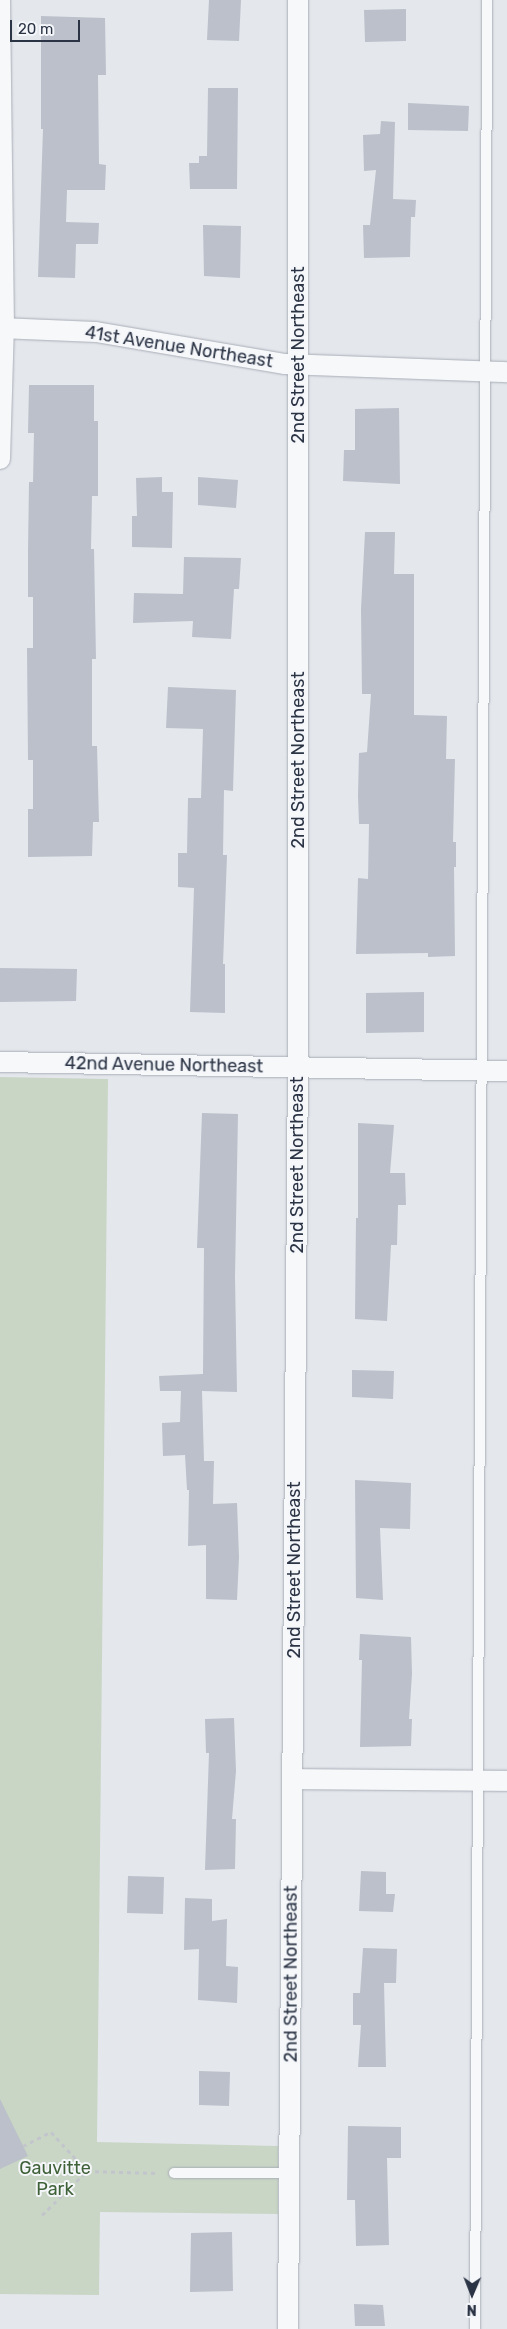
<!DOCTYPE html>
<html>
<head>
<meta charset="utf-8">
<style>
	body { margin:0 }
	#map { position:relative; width:507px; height:2329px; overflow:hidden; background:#e4e7ec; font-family:Rubik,sans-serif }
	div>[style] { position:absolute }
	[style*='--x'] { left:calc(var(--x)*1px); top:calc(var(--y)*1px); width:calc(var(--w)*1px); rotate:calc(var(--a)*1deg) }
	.green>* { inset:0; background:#c9d6c5 }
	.building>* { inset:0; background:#bbc0ca }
	.path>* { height:3px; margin-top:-1.5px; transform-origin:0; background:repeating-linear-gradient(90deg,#c2c5cb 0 4px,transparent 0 8px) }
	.roads { filter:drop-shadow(0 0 1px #a9aeb7) drop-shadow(0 0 1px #a9aeb7) }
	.service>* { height:10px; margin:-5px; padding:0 5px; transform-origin:5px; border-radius:5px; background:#f7f8fa }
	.minor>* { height:20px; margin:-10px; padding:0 10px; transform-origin:10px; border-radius:10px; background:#f7f8fa }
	span { translate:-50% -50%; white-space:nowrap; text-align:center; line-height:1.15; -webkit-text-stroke:4px #f4f6f9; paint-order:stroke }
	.street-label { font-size:18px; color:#2b3445 }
	.park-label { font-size:18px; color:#3f6138 }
	.north { position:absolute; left:447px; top:2269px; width:50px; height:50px; -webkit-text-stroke:4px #f4f6f9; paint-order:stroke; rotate:181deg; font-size:14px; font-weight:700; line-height:20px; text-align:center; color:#2b3445 }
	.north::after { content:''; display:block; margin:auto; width:18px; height:22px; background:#2b3445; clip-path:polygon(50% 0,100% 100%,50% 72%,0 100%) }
	.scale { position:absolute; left:10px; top:20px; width:70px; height:22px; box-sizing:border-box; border:2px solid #2b3445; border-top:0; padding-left:6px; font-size:15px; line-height:18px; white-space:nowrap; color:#2b3445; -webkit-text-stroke:4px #f4f6f9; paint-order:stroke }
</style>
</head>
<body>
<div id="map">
	<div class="green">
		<div style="clip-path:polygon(0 1077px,108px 1079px,97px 2142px,278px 2146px,278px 2214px,100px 2212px,99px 2295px,0 2294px)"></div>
	</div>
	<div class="building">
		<div style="clip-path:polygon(209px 0,241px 0,239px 41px,207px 40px)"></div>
		<div style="clip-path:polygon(406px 9px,406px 41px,365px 42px,364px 10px)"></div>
		<div style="clip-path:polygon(41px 16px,105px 18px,106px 75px,98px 75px,99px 164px,106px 165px,105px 190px,67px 190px,66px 222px,99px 223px,98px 244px,76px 244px,75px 278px,38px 277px,43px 129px,41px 129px)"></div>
		<div style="clip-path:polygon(208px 88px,238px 88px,237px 189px,190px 189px,189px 163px,199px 163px,199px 156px,207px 156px)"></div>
		<div style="clip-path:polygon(408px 103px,469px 106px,468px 131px,408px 130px)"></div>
		<div style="clip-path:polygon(381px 121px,395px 122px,393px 199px,416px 200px,415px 217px,411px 217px,410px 257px,364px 258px,363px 225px,370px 225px,376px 170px,364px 171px,363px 135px,380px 134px)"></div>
		<div style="clip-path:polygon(203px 225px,241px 226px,240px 278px,204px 276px)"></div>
		<div style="clip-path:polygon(29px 385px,94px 385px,94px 421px,98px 421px,98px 496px,92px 496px,91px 549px,94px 549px,96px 659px,92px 659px,92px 746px,97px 746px,99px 822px,93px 822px,92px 856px,28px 857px,28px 809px,33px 809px,33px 760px,28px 760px,27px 648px,33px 648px,33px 597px,28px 597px,28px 551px,29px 482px,33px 482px,34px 433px,28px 433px)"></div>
		<div style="clip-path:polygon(399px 408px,400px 484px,343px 481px,344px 450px,355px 450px,355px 409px)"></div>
		<div style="clip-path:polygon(162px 477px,162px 492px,173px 492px,172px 548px,132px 547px,132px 516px,137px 516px,136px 478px)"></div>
		<div style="clip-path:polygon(198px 477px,238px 480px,236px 508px,198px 505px)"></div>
		<div style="clip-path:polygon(365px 532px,395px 532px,394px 574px,414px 574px,414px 715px,447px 716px,446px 759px,455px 759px,453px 842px,456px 842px,456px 867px,454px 867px,455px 956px,428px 957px,428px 953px,356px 954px,358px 878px,368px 879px,369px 824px,359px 824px,358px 796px,359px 753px,367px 752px,371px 694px,362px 694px,361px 609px)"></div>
		<div style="clip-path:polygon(184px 557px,241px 558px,239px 589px,234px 589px,231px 639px,192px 637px,193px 621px,133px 623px,134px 593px,183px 594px)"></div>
		<div style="clip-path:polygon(168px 687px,236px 690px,233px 791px,224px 790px,223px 855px,227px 855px,223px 964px,225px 964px,225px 1013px,190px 1012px,194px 888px,178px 887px,178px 853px,187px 853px,188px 798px,201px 798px,203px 729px,166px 728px)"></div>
		<div style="clip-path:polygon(0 968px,77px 969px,76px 1001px,0 1002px)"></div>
		<div style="clip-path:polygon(424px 992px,424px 1032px,366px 1033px,366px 993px)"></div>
		<div style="clip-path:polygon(202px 1113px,238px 1114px,235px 1277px,237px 1392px,202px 1391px,204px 1461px,214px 1461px,213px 1504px,237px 1503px,239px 1557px,237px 1600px,206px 1599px,206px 1545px,188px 1546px,189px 1490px,187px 1490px,185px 1455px,163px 1456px,162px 1423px,180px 1422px,181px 1391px,160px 1391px,159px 1376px,203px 1374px,204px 1248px,197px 1248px)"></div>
		<div style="clip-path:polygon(358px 1123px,394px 1125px,390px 1173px,405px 1173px,406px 1205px,398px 1205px,397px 1245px,391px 1245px,387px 1321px,355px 1319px,356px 1218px,358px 1218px)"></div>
		<div style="clip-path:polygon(352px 1370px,394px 1371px,393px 1399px,352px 1397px)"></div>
		<div style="clip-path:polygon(355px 1480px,411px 1483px,410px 1529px,380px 1528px,383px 1600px,356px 1598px)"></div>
		<div style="clip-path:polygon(360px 1634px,411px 1637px,412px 1674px,409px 1719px,412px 1719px,411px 1746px,360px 1747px,362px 1660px,359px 1660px)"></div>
		<div style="clip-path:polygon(234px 1718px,236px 1771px,232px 1819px,236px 1819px,235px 1869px,205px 1870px,209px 1753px,206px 1753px,205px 1719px)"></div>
		<div style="clip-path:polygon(361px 1871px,386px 1872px,386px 1894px,395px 1894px,393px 1912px,359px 1911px)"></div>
		<div style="clip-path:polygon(128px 1876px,164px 1877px,163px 1914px,127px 1913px)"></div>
		<div style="clip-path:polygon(185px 1898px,212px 1899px,212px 1921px,227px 1919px,226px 1966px,238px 1967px,237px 2003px,198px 2000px,199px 1949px,184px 1950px)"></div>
		<div style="clip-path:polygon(363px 1948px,397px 1949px,396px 1983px,384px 1983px,386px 2067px,358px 2067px,361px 2025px,353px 2025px,353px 1993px,360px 1993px)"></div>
		<div style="clip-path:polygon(199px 2071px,230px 2072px,229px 2106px,199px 2105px)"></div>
		<div style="clip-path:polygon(0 2099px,28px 2156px,0 2169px)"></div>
		<div style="clip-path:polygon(348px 2126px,401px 2127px,401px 2158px,387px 2158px,389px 2245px,356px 2246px,355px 2200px,347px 2200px)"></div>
		<div style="clip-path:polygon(232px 2232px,233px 2291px,190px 2292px,191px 2233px)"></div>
		<div style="clip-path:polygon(354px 2304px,383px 2305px,385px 2326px,355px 2326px)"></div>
	</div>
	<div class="path">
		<div style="--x:23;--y:2146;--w:31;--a:-27"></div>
		<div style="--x:51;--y:2132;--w:53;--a:47.3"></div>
		<div style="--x:42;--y:2215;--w:63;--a:-44.4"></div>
		<div style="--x:87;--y:2171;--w:71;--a:1.6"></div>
	</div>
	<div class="roads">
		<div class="service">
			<div style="--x:174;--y:2173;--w:115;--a:0"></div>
			<div style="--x:475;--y:2329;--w:2329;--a:-89.7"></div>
		</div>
		<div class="minor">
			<div style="--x:0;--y:328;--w:96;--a:2.4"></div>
			<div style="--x:96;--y:332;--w:192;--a:9.6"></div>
			<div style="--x:285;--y:364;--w:222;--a:2.1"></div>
			<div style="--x:0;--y:459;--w:131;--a:-88.3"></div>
			<div style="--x:4;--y:328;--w:328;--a:-90.7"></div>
			<div style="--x:0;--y:1062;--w:507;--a:1.02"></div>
			<div style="--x:293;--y:1779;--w:214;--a:0.5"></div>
			<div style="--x:288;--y:2329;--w:1262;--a:-89.55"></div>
			<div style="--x:298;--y:1067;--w:1067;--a:-90"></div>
		</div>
	</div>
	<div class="street-label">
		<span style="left:179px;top:347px;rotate:9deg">41st Avenue Northeast</span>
		<span style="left:298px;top:355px;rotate:-90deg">2nd Street Northeast</span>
		<span style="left:298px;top:760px;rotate:-90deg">2nd Street Northeast</span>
		<span style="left:164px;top:1065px;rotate:1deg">42nd Avenue Northeast</span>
		<span style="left:297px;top:1165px;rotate:-90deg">2nd Street Northeast</span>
		<span style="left:294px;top:1570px;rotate:-90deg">2nd Street Northeast</span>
		<span style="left:291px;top:1974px;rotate:-90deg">2nd Street Northeast</span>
	</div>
	<div class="park-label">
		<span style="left:55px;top:2179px">Gauvitte<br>Park</span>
	</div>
	<div class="north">N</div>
	<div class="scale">20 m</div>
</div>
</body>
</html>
